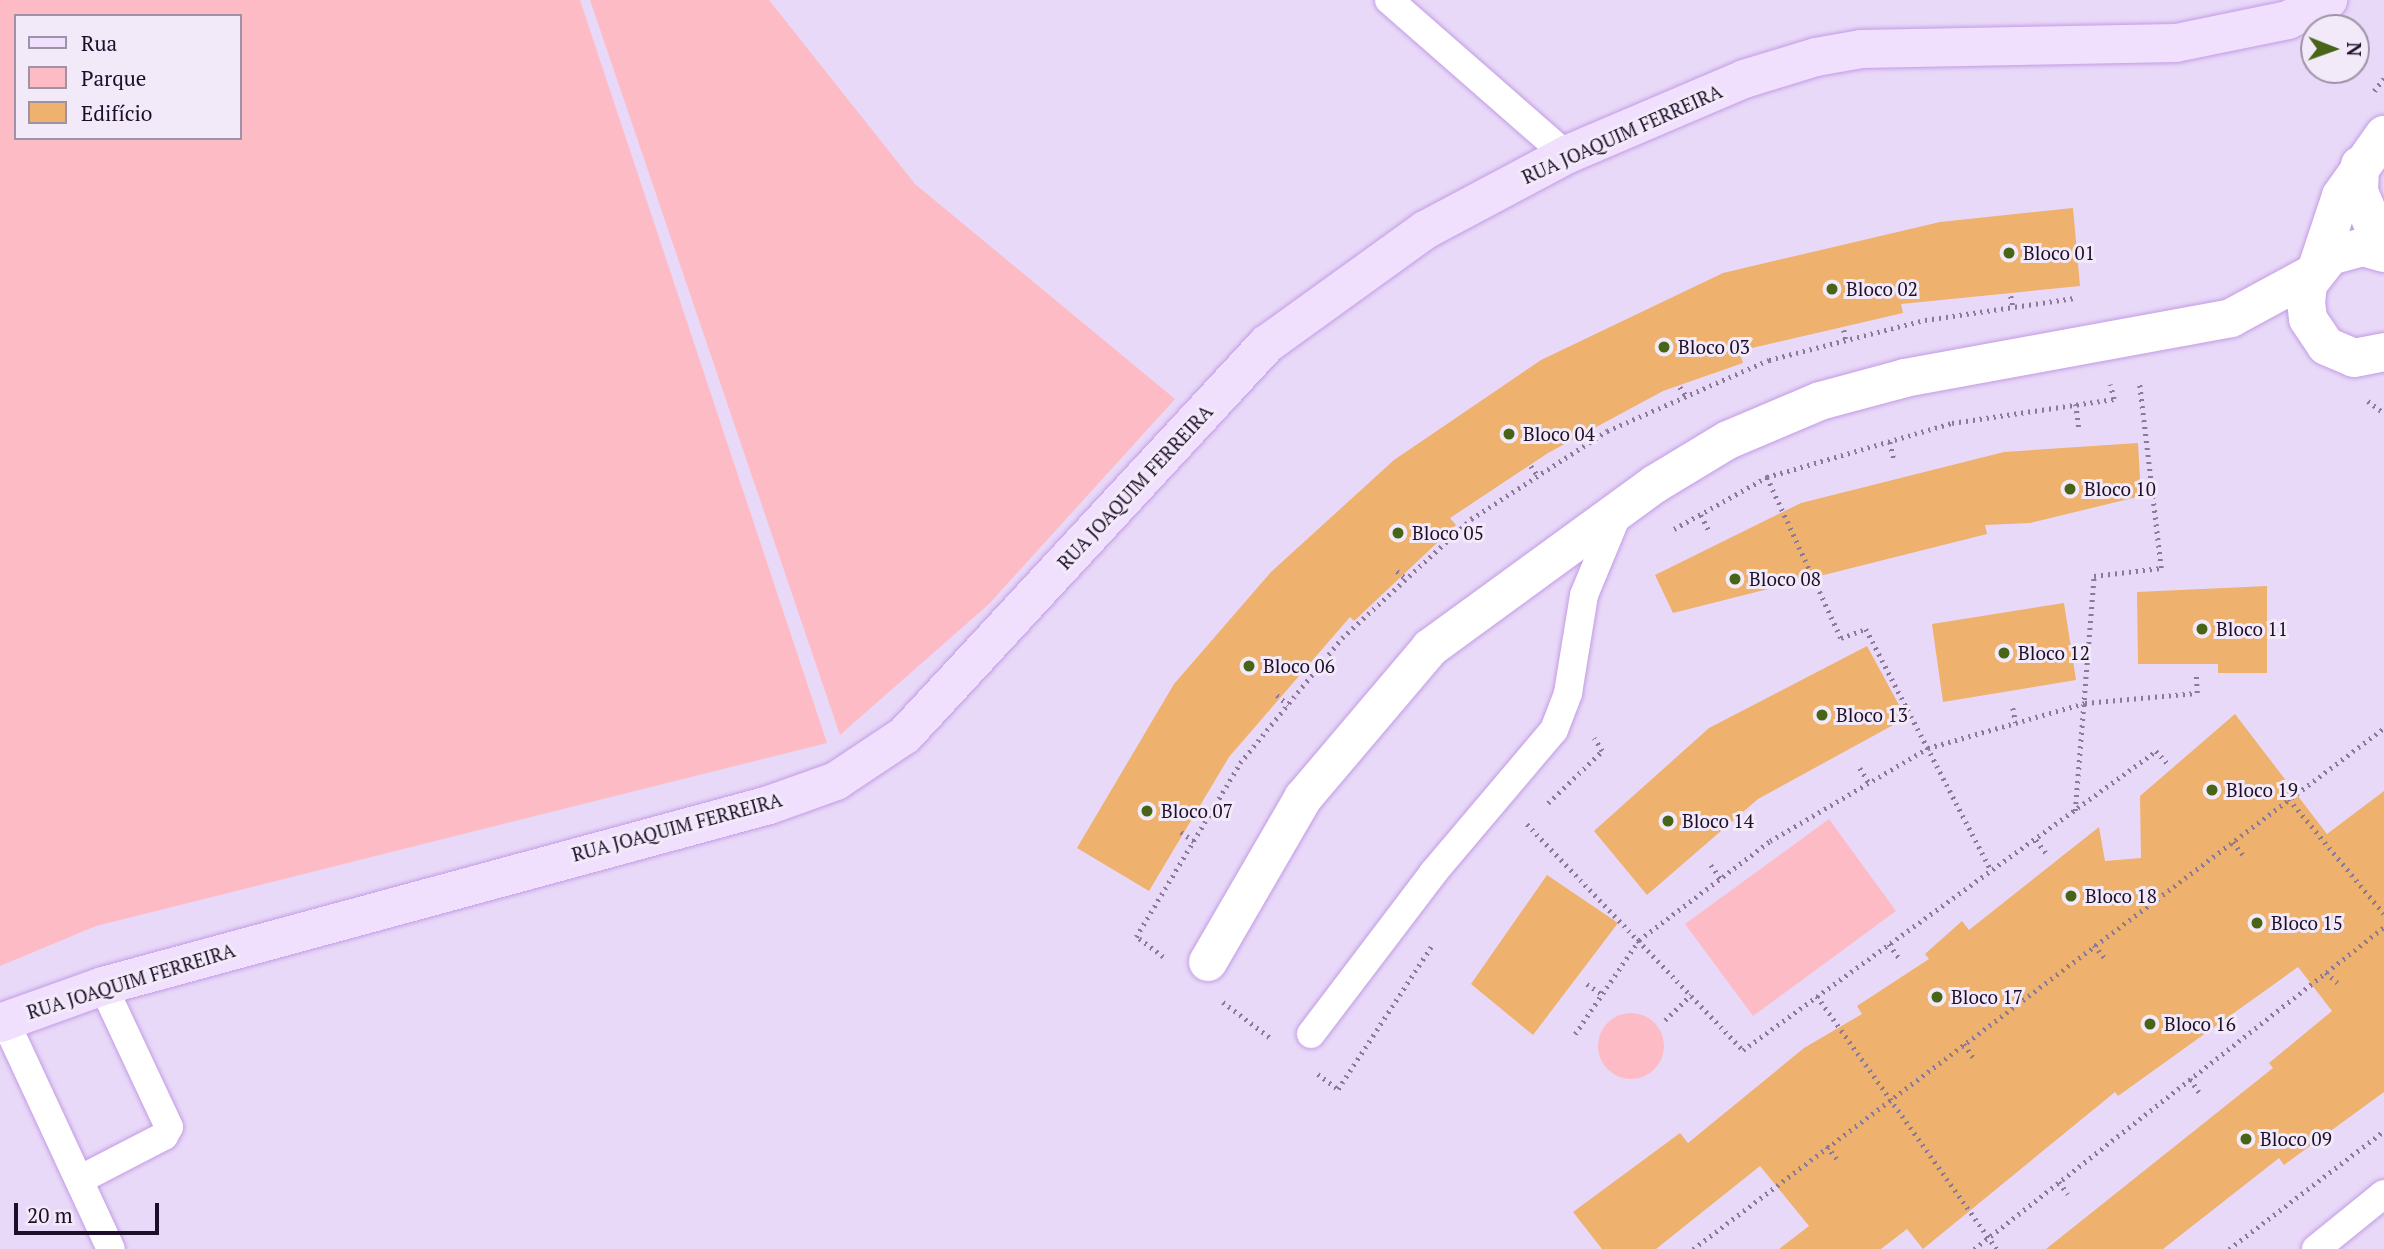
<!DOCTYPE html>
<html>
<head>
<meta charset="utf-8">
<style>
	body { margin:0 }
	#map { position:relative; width:2384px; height:1249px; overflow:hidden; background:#e9d9f8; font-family:"PT Serif",serif }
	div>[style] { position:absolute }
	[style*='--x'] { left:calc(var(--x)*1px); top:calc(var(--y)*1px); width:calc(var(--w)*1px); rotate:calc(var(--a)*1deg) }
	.green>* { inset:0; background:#fdbbc6 }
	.round { border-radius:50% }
	.building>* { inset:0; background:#eeb16e }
	.path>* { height:4.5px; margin-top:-2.25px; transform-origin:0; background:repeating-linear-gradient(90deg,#8a7a97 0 2px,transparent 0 7px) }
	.roads { filter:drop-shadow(0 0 2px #c29ce5) drop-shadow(0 0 2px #c29ce5) }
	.lane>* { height:28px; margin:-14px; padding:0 14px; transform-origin:14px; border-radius:14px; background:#fff }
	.street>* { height:38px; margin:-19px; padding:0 19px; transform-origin:19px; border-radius:19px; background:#fff }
	.secondary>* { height:38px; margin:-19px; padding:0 19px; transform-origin:19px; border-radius:19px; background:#f0e0fd }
	.dots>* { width:19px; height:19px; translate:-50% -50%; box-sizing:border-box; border:4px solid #f2eaf9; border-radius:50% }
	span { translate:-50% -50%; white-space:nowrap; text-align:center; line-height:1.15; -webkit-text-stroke:6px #f2eaf9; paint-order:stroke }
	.street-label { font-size:19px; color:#1d0e29 }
	.poi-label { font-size:19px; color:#1d0e29 }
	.left { translate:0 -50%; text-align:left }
	.legend { position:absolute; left:14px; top:14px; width:228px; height:126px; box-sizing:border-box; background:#f2eaf9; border:2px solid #9d92a6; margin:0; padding:9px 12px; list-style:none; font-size:21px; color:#1d0e29 }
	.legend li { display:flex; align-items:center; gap:14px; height:35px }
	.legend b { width:35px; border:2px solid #9d92a6 }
	.north { position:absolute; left:2300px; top:14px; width:70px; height:70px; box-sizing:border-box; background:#f2eaf9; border:2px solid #9d92a6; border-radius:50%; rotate:91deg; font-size:19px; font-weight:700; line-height:28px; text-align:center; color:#1d0e29 }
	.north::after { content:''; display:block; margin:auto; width:24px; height:32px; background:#476417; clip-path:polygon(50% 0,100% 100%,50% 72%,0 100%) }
	.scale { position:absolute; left:14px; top:1203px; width:145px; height:32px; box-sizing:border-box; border:4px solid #1d0e29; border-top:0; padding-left:9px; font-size:21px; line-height:24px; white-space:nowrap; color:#1d0e29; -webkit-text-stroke:5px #f2eaf9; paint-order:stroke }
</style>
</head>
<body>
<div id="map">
	<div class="green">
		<div style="clip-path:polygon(evenodd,0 0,580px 0,827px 743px,96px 926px,0 966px,0 0,16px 16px,240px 16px,240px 138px,16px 138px,16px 16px)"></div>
		<div style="clip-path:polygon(590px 0,769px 0,915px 184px,1175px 399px,989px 604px,840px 735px)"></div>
		<div style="clip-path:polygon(1829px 819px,1896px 911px,1753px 1016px,1685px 924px)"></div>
		<div class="round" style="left:1598px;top:1013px;width:66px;height:66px"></div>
	</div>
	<div class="building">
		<div style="clip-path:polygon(2073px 208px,2080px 286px,1901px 304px,1903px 313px,1739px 351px,1743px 363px,1663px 391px,1548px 453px,1450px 518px,1456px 525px,1354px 621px,1350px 617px,1229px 757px,1149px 891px,1077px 848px,1174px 684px,1271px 572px,1394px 460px,1541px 360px,1723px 273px,1940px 222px)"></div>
		<div style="clip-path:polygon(2138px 443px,2141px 496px,2030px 523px,1985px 525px,1987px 534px,1673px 613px,1655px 575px,1801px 503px,2004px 452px)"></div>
		<div style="clip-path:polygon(2267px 586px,2267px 673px,2218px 673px,2218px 664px,2138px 664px,2137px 592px)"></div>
		<div style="clip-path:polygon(2064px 603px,2076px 680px,1943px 702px,1932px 624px)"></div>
		<div style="clip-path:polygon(1867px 646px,1906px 718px,1758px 799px,1647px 895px,1594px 831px,1709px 728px)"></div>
		<div style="clip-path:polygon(2235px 714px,2327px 834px,2384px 791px,2384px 1092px,2284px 1165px,2279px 1158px,2163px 1249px,2046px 1249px,2273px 1068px,2269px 1063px,2332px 1011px,2298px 967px,2118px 1096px,2115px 1092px,1923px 1249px,1907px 1229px,1881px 1249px,1779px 1249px,1809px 1226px,1760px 1166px,1656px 1249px,1602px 1249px,1573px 1212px,1680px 1133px,1688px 1143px,1804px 1048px,1862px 1014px,1857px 1006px,1929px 959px,1925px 954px,1962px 921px,1969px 930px,2099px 827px,2105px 861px,2141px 858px,2140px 796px)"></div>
		<div style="clip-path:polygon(1547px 875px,1618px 923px,1533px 1035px,1471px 984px)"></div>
	</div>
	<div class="path">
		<div style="--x:2374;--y:91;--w:16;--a:-52"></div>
		<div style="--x:2011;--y:296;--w:11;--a:80"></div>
		<div style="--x:1844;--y:330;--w:11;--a:80"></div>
		<div style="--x:1680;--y:387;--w:11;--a:56"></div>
		<div style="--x:2368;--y:401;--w:20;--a:37"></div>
		<div style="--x:2076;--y:404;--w:23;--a:83"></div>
		<div style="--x:1890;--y:442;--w:18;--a:77"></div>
		<div style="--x:1531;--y:466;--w:12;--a:55"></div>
		<div style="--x:1767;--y:477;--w:177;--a:65.3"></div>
		<div style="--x:1841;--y:638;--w:27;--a:-20"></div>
		<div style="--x:1866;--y:629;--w:271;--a:62.6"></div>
		<div style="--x:1701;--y:515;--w:18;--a:63"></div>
		<div style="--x:1674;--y:529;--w:107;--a:-29.2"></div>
		<div style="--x:1767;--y:477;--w:193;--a:-16.3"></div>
		<div style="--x:1952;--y:423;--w:164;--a:-8.4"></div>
		<div style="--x:2114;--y:399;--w:15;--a:-106"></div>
		<div style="--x:1397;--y:571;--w:12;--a:42"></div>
		<div style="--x:1277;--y:695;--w:15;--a:42"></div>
		<div style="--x:2013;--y:708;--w:15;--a:79"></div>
		<div style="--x:1860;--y:768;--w:17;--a:59"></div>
		<div style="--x:2289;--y:799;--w:149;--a:50.4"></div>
		<div style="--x:1548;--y:803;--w:75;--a:-43.9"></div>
		<div style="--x:1602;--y:751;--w:15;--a:-122"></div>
		<div style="--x:2075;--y:811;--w:236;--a:-85.4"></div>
		<div style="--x:2094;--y:576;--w:67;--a:-6.8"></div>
		<div style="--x:2161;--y:568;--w:188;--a:-96.7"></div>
		<div style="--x:1527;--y:824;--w:313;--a:46.3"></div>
		<div style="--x:1743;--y:1050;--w:510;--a:-35.9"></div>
		<div style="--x:2156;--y:751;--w:19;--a:47"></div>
		<div style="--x:1181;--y:832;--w:16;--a:35"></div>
		<div style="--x:2036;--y:840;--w:16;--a:52"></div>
		<div style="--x:2233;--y:842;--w:16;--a:52"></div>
		<div style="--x:1711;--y:865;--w:17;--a:54"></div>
		<div style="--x:1889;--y:944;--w:17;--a:54"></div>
		<div style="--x:2094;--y:945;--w:16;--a:50"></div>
		<div style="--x:1163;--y:957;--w:34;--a:-143"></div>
		<div style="--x:1136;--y:937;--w:203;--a:-59.1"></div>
		<div style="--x:1240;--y:763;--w:161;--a:-50.8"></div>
		<div style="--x:1342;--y:638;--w:176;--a:-42.7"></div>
		<div style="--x:1471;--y:519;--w:162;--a:-32.9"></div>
		<div style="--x:1607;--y:431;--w:177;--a:-23.7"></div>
		<div style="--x:1769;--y:360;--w:161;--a:-14.4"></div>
		<div style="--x:1925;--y:320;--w:151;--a:-8.4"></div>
		<div style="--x:2326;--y:972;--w:16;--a:43"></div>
		<div style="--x:1587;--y:984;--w:18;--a:34"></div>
		<div style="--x:1817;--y:996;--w:310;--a:54.6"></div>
		<div style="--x:1223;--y:1002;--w:61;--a:37.1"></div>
		<div style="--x:1665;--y:1020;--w:36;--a:-44"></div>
		<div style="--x:1575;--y:1034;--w:114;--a:-55.8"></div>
		<div style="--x:1639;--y:940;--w:164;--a:-37.1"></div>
		<div style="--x:1770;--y:841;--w:183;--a:-30.5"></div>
		<div style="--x:1928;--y:748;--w:163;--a:-16"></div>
		<div style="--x:2085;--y:703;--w:112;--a:-5.1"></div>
		<div style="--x:2197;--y:693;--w:19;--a:-93"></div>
		<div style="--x:1964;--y:1044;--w:16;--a:55"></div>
		<div style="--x:1318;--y:1074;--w:25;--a:37"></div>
		<div style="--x:1338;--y:1089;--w:170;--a:-56.8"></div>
		<div style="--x:2190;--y:1079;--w:16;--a:55"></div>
		<div style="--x:1827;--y:1146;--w:16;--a:52"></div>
		<div style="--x:2059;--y:1182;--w:15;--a:53"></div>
		<div style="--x:1693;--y:1249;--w:865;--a:-37.02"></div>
		<div style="--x:1974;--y:1249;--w:521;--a:-38.14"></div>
		<div style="--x:2229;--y:1249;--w:195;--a:-37.3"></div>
	</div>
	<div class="roads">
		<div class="lane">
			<div style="--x:1389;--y:0;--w:235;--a:41.2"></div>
			<div style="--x:5;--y:1021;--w:251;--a:65.1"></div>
			<div style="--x:1311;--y:1034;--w:202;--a:-52.8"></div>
			<div style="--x:1433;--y:873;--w:187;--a:-49.8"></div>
			<div style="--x:1554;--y:730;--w:40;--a:-69"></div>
			<div style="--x:1568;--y:693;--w:99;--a:-80.7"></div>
			<div style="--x:1584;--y:595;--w:89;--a:-67.5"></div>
			<div style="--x:79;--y:1180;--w:96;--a:-27.4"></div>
			<div style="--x:164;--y:1136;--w:10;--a:-61"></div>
			<div style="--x:169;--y:1127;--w:156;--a:-115.1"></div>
			<div style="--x:2316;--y:1249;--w:87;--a:-39"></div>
		</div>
		<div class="street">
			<div style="--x:2360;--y:165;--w:27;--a:92"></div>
			<div style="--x:2359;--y:192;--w:64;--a:67"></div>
			<div style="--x:2384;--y:253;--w:22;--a:-164"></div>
			<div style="--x:2363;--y:247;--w:34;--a:165"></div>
			<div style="--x:2330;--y:256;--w:36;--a:128"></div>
			<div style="--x:2308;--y:284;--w:18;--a:96"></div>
			<div style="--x:2306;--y:302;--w:17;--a:83"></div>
			<div style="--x:2308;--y:319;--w:32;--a:56"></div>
			<div style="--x:2326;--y:346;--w:30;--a:23"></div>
			<div style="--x:2354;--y:358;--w:31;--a:-11"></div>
			<div style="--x:2317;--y:268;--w:76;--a:-71.6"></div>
			<div style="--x:2341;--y:196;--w:75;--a:-54.8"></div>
			<div style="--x:1208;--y:962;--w:190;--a:-59.9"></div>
			<div style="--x:1303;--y:798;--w:197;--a:-49.7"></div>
			<div style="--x:1430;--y:648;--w:278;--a:-36.1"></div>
			<div style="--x:1655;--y:484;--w:85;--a:-31.1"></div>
			<div style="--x:1728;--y:440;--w:100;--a:-23"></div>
			<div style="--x:1820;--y:401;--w:88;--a:-15.1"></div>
			<div style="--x:1905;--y:378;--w:331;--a:-10.4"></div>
			<div style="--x:2231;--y:318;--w:94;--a:-28.5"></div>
		</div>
		<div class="secondary">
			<div style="--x:0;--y:1023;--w:109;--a:-19.8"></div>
			<div style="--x:103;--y:986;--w:690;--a:-15.2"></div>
			<div style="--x:769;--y:805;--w:71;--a:-19.7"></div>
			<div style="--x:836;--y:781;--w:83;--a:-33.7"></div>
			<div style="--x:905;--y:735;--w:533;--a:-47.21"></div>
			<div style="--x:1267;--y:344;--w:195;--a:-35.8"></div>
			<div style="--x:1425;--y:230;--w:160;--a:-28"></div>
			<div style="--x:1566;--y:155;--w:194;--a:-23.1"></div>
			<div style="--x:1744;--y:79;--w:75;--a:-17"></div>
			<div style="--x:1816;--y:57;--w:46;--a:-10.1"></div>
			<div style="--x:1861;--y:49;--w:315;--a:-1.1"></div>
			<div style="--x:2176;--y:43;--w:114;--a:-11.6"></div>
			<div style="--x:2288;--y:20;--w:45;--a:-26.6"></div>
		</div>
	</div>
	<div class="dots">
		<div style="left:2009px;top:253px;background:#476417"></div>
		<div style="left:1832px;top:289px;background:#476417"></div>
		<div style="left:1664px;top:347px;background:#476417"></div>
		<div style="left:1509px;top:434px;background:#476417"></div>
		<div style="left:2070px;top:489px;background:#476417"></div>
		<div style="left:1398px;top:533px;background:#476417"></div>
		<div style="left:1735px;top:579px;background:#476417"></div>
		<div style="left:2202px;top:629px;background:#476417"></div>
		<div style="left:2004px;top:653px;background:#476417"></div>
		<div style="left:1249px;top:666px;background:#476417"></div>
		<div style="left:1822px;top:715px;background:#476417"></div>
		<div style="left:2212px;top:790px;background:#476417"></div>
		<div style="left:1147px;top:811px;background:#476417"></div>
		<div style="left:1668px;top:821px;background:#476417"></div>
		<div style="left:2071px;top:896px;background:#476417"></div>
		<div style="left:2257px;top:923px;background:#476417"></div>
		<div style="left:1937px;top:997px;background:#476417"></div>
		<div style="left:2150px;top:1024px;background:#476417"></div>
		<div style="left:2246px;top:1139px;background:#476417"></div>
	</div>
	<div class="street-label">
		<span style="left:1622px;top:134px;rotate:-24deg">RUA JOAQUIM FERREIRA</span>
		<span style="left:1135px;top:487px;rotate:-47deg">RUA JOAQUIM FERREIRA</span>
		<span style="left:677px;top:827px;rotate:-15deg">RUA JOAQUIM FERREIRA</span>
		<span style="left:131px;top:981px;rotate:-17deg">RUA JOAQUIM FERREIRA</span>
	</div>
	<div class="poi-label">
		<span class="left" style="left:2023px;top:253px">Bloco 01</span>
		<span class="left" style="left:1846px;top:289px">Bloco 02</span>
		<span class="left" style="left:1678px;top:347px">Bloco 03</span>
		<span class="left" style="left:1523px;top:434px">Bloco 04</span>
		<span class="left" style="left:2084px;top:489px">Bloco 10</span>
		<span class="left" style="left:1412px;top:533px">Bloco 05</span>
		<span class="left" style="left:1749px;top:579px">Bloco 08</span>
		<span class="left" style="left:2216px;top:629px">Bloco 11</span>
		<span class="left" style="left:2018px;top:653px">Bloco 12</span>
		<span class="left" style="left:1263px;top:666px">Bloco 06</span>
		<span class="left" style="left:1836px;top:715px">Bloco 13</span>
		<span class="left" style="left:2226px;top:790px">Bloco 19</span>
		<span class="left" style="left:1161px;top:811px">Bloco 07</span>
		<span class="left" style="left:1682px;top:821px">Bloco 14</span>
		<span class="left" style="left:2085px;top:896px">Bloco 18</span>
		<span class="left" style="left:2271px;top:923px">Bloco 15</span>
		<span class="left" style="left:1951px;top:997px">Bloco 17</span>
		<span class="left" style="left:2164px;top:1024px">Bloco 16</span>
		<span class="left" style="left:2260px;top:1139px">Bloco 09</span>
	</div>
	<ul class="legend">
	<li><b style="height:9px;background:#f0e0fd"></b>Rua</li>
	<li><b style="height:19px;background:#fdbbc6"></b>Parque</li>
	<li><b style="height:19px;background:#eeb16e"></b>Edifício</li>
	</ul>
	<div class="north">N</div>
	<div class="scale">20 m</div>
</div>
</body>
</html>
